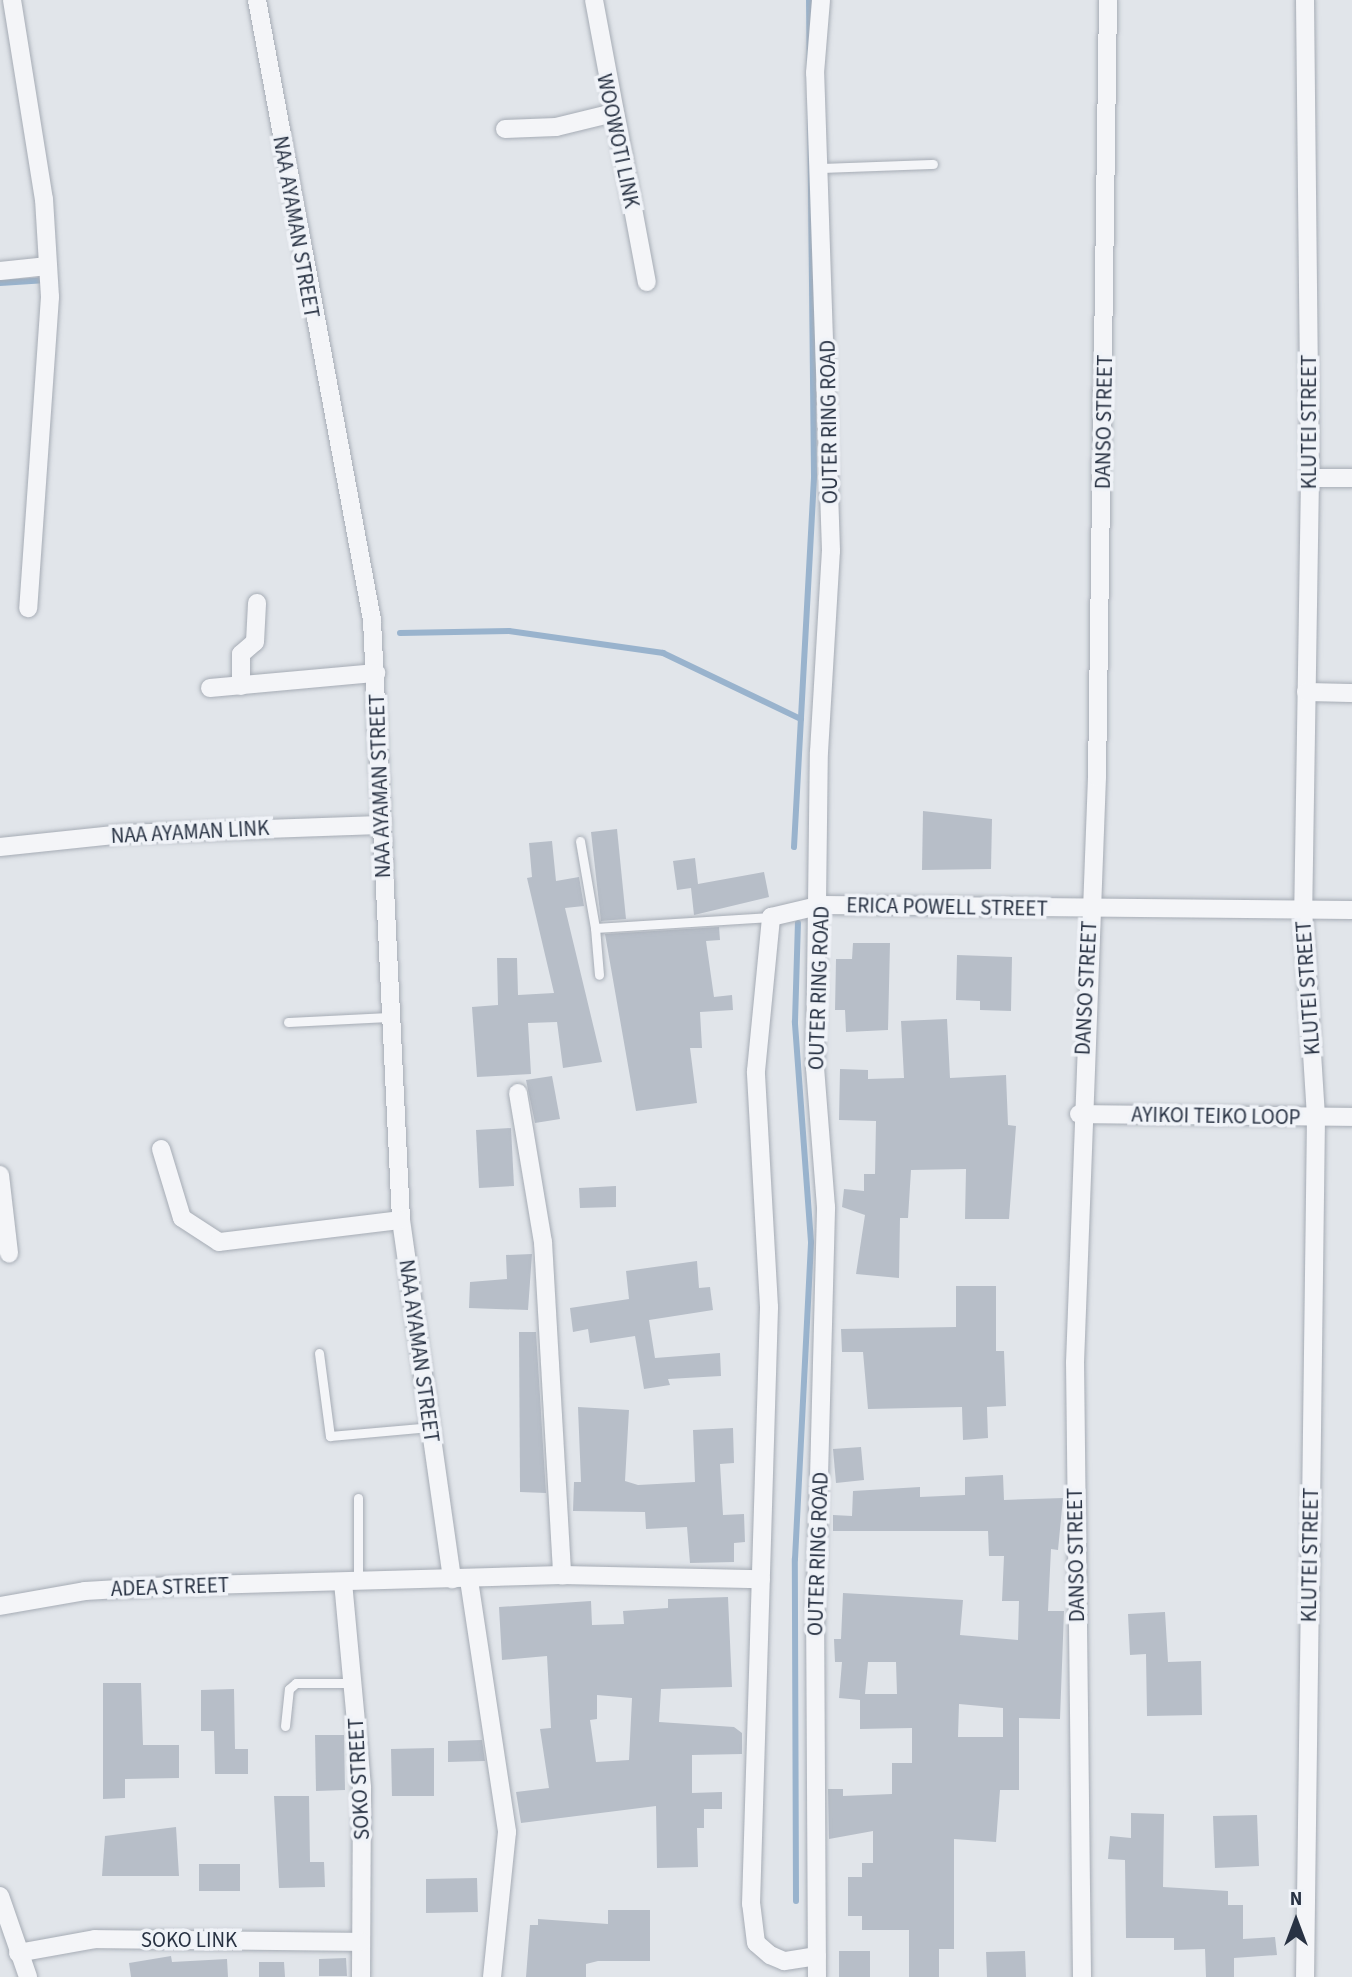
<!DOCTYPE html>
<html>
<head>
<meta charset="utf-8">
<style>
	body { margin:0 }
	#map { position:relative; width:1352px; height:1977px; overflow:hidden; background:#e1e5ea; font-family:"Source Sans 3",sans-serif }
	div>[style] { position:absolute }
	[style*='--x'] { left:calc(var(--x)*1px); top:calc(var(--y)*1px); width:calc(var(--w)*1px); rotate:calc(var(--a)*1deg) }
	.stream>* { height:6px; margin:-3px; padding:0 3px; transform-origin:3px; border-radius:3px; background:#99b3cd }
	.building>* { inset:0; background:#b7bec8 }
	.roads { filter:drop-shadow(0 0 2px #a6acb5) drop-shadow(0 0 2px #a6acb5) }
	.lane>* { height:9px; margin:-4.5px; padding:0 4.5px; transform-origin:4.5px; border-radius:4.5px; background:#f4f5f8 }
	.street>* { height:18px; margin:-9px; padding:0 9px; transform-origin:9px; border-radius:9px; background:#f4f5f8 }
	span { translate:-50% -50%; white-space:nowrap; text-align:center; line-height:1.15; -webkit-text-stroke:7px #f0f3f8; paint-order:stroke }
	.street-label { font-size:21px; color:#283243 }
	.north { position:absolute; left:1261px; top:1886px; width:70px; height:70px; -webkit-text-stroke:5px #f0f3f8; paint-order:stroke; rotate:0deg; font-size:19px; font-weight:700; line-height:28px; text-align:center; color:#283243 }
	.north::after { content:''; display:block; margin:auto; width:24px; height:32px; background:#283243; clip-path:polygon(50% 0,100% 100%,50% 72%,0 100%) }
</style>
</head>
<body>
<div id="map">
	<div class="stream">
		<div style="--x:0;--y:283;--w:47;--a:-3.7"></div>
		<div style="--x:400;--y:633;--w:109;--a:-1.1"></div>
		<div style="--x:509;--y:631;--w:156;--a:8.1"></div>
		<div style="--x:663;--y:653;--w:153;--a:25.6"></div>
		<div style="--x:794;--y:847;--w:373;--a:-86.9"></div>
		<div style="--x:814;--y:475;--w:475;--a:-90.6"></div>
		<div style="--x:796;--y:1901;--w:342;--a:-90.2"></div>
		<div style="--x:795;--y:1559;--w:317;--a:-87.1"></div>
		<div style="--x:811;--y:1242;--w:221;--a:-94.2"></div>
		<div style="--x:795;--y:1022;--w:99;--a:-88.3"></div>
	</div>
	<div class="building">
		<div style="clip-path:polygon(923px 811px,992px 819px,991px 869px,922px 870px)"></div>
		<div style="clip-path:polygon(617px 829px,626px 919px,601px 921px,591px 832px)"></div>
		<div style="clip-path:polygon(552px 841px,556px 881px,579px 877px,584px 906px,565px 908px,602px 1062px,563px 1068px,557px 1022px,528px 1023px,531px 1074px,477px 1077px,472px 1007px,498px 1005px,497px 958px,517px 958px,518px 995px,554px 993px,527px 878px,532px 877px,529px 843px)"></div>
		<div style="clip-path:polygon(695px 858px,698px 884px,764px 872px,769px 897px,694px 915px,691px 888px,677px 890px,673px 861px)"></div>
		<div style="clip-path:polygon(719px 927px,720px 940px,706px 941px,714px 997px,732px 995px,733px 1010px,700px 1012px,702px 1048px,690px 1048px,697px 1103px,636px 1111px,605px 934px)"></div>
		<div style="clip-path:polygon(853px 943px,890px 943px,888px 1030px,846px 1032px,845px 1010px,835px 1010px,836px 959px,852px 959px)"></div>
		<div style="clip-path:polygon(957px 955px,1012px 957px,1011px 1011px,980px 1010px,980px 1001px,956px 1000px)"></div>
		<div style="clip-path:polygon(947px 1019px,950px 1078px,1006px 1075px,1008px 1125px,1016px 1126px,1009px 1219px,965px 1219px,966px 1169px,911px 1170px,908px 1218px,900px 1218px,899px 1278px,856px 1274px,865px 1215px,842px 1207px,844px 1189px,864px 1191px,864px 1174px,875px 1174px,876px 1121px,839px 1120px,840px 1069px,868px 1070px,868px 1079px,904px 1078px,901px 1021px)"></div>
		<div style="clip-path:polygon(552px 1076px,560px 1119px,535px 1123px,526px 1080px)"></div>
		<div style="clip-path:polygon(511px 1128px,514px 1186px,479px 1188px,476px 1130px)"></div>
		<div style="clip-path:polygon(616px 1186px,616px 1207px,580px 1208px,579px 1188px)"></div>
		<div style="clip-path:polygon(532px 1254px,528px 1310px,469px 1308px,470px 1282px,507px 1279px,506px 1255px)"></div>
		<div style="clip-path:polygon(697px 1261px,699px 1288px,710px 1287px,713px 1310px,649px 1320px,655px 1358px,720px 1353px,721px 1376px,668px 1379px,670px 1385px,644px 1389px,635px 1336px,590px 1343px,588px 1329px,573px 1332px,570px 1308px,629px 1299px,626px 1271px)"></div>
		<div style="clip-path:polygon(956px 1286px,996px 1286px,996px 1351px,1004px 1351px,1006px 1406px,987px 1407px,988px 1438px,963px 1440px,962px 1407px,868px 1409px,863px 1352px,842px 1352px,841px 1329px,956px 1327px)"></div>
		<div style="clip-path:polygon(519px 1332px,536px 1332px,546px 1493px,520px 1492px)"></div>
		<div style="clip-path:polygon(578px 1407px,629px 1410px,625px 1481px,638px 1485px,695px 1482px,693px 1430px,733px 1428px,734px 1463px,720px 1464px,723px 1515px,744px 1514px,745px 1542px,734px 1543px,734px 1562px,690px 1563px,687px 1527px,646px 1529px,645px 1512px,573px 1511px,574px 1482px,581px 1482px)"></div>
		<div style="clip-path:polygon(861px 1447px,864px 1480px,836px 1483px,833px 1449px)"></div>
		<div style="clip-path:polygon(evenodd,1003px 1475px,1004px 1500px,1063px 1498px,1058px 1550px,1051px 1549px,1048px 1611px,1064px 1611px,1060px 1719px,1019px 1718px,1019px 1790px,1000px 1790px,996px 1842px,954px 1839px,954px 1949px,939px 1949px,939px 1977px,909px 1977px,909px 1930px,862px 1930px,862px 1916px,848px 1916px,848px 1877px,862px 1877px,862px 1863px,873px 1863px,873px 1831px,829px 1839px,828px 1789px,843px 1789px,843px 1796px,892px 1794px,892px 1763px,912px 1763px,912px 1728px,860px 1729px,860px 1700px,839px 1698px,842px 1662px,835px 1662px,834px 1639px,841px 1639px,843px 1593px,963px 1600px,960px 1635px,1018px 1640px,1019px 1601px,1002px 1601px,1004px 1556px,989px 1556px,988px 1531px,833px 1531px,833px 1515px,852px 1516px,853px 1491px,920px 1487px,920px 1497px,965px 1495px,965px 1477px,1003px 1475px,868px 1662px,896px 1662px,897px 1694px,865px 1694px,868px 1662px,1003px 1475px,959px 1704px,1003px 1708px,1003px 1737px,958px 1737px,959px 1704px)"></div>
		<div style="clip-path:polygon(evenodd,728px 1597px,732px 1687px,661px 1689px,659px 1722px,734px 1727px,742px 1733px,742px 1754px,692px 1755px,692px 1793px,722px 1792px,722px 1809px,704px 1809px,704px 1828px,697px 1828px,698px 1867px,657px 1868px,656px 1806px,521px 1823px,516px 1792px,549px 1788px,540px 1729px,551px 1728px,547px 1656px,502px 1660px,499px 1607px,591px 1601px,592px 1625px,624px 1624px,623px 1611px,668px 1608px,668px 1599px,728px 1597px,597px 1695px,632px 1698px,629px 1760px,596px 1762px,590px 1720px,597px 1719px,597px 1695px)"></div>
		<div style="clip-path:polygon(1165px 1612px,1168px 1662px,1201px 1661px,1202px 1715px,1147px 1716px,1146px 1654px,1130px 1655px,1128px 1614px)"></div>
		<div style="clip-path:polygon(103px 1683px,141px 1683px,143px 1745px,179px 1745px,179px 1778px,125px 1779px,125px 1798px,103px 1799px)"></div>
		<div style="clip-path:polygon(234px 1689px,235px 1749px,248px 1749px,248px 1774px,215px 1774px,214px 1731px,201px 1731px,201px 1690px)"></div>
		<div style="clip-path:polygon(315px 1735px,344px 1735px,345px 1790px,316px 1791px)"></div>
		<div style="clip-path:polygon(482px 1740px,485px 1761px,448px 1762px,448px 1741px)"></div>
		<div style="clip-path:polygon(434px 1748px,434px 1796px,392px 1796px,391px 1749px)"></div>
		<div style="clip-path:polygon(274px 1796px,309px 1796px,310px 1862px,324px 1862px,325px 1887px,279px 1888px)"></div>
		<div style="clip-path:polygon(1131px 1813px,1164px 1814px,1163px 1887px,1228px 1891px,1228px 1905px,1243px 1905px,1243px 1939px,1275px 1937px,1277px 1955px,1234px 1958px,1234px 1977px,1206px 1977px,1205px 1949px,1174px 1950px,1174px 1938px,1126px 1938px,1125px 1860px,1108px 1859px,1110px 1836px,1131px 1838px)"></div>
		<div style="clip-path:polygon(1257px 1815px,1259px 1866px,1215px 1868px,1213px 1816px)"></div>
		<div style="clip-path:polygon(176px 1827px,179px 1876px,102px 1876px,105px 1836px)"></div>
		<div style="clip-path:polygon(199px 1864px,240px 1864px,240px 1891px,199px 1891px)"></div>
		<div style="clip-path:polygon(477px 1878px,478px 1912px,426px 1913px,426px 1879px)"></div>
		<div style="clip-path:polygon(608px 1910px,650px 1910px,650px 1961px,598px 1961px,586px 1964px,586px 1977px,526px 1977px,530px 1925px,538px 1925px,538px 1919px,608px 1924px)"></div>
		<div style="clip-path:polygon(839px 1951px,870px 1951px,870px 1977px,839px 1977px)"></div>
		<div style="clip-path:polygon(1025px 1951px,1026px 1977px,987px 1977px,986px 1952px)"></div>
		<div style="clip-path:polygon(171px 1956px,172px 1962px,227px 1959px,228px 1977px,131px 1977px,129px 1963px)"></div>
		<div style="clip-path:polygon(346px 1958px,347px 1976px,319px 1976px,319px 1959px)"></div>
		<div style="clip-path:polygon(259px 1962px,284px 1962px,285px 1977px,259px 1977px)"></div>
	</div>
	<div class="roads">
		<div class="lane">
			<div style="--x:819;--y:168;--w:114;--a:-2"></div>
			<div style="--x:580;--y:841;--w:88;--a:80.2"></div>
			<div style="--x:595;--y:928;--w:176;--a:-3.6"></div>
			<div style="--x:595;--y:928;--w:47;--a:85.1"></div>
			<div style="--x:288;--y:1022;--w:101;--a:-2.8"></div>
			<div style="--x:319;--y:1353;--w:84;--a:82.5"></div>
			<div style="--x:330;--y:1436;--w:100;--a:-5.1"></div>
			<div style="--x:358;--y:1498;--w:83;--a:90"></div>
			<div style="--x:285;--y:1726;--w:37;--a:-84"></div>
			<div style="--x:289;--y:1689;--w:9;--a:-41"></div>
			<div style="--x:296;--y:1683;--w:56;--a:0"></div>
		</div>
		<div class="street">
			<div style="--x:12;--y:0;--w:202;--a:80.9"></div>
			<div style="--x:44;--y:199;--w:98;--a:86.5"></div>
			<div style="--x:50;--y:297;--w:312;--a:94"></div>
			<div style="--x:257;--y:0;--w:631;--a:79.49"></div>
			<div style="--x:372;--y:620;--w:601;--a:87.23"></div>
			<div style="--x:401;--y:1220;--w:363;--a:81.9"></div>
			<div style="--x:594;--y:0;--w:287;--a:79.4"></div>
			<div style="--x:1305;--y:0;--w:478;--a:89.4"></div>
			<div style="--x:1310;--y:478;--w:432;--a:90.9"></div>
			<div style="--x:1303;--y:910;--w:207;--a:86.4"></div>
			<div style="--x:1316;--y:1117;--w:860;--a:90.73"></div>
			<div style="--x:505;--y:129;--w:51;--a:-2.2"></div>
			<div style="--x:556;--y:127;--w:59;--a:-13.8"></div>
			<div style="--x:0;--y:271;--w:48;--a:-5.9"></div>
			<div style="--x:1310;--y:478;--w:42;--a:0"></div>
			<div style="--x:241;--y:686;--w:32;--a:-90"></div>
			<div style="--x:241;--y:654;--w:18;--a:-41"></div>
			<div style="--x:255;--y:642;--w:39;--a:-87"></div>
			<div style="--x:210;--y:688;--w:167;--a:-5.2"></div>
			<div style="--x:1306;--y:692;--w:46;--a:1.2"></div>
			<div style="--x:0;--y:847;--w:124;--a:-6"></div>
			<div style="--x:123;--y:834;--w:257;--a:-2"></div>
			<div style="--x:518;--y:1093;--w:151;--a:80.5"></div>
			<div style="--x:543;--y:1242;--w:334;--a:86.7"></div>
			<div style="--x:1079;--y:1114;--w:273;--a:0.6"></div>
			<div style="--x:161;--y:1149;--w:72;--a:73.1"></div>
			<div style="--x:182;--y:1218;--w:44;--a:33"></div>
			<div style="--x:219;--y:1242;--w:183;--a:-6.9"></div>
			<div style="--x:0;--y:1175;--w:79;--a:83.4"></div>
			<div style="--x:469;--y:1580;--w:255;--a:81.4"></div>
			<div style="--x:507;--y:1832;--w:146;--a:95.9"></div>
			<div style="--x:343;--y:1582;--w:207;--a:84.7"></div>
			<div style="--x:362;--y:1788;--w:189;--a:90.3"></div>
			<div style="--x:0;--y:1606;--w:86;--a:-10"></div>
			<div style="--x:85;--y:1591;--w:85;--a:-3.4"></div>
			<div style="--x:170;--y:1586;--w:392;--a:-1.6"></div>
			<div style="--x:562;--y:1575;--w:199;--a:1.2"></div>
			<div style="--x:0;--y:1896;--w:86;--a:70.9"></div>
			<div style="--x:18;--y:1953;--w:78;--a:-10.3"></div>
			<div style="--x:95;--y:1939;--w:266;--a:0.6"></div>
			<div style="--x:817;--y:1956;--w:33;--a:171"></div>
			<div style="--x:784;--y:1961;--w:15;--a:-157"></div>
			<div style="--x:770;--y:1955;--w:18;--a:-139"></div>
			<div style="--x:756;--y:1943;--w:39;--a:-97"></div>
			<div style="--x:751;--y:1904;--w:597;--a:-88.27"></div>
			<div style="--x:769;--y:1307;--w:236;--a:-93.2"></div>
			<div style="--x:756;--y:1071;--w:155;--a:-84.4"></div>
			<div style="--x:771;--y:917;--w:52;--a:-13.2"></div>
			<div style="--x:822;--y:905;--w:530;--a:0.54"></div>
			<div style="--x:817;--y:1977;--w:347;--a:-90.3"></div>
			<div style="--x:815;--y:1630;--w:423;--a:-88.5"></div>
			<div style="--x:826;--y:1207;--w:139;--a:-94.5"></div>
			<div style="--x:815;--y:1068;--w:316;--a:-89.3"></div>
			<div style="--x:819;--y:752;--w:201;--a:-86.6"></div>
			<div style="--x:831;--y:551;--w:478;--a:-91.9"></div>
			<div style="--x:815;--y:73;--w:73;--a:-85.3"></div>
			<div style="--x:1082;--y:1977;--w:614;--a:-90.65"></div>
			<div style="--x:1075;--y:1363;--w:586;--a:-87.85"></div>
			<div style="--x:1097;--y:777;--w:777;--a:-89.19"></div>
		</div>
	</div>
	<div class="street-label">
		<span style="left:618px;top:141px;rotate:78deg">WOOWOTI LINK</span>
		<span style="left:296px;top:227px;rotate:80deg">NAA AYAMAN STREET</span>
		<span style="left:829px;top:422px;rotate:-91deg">OUTER RING ROAD</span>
		<span style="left:1104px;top:422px;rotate:-89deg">DANSO STREET</span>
		<span style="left:1309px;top:422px;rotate:-90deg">KLUTEI STREET</span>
		<span style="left:380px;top:786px;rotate:-92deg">NAA AYAMAN STREET</span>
		<span style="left:190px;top:832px;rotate:-3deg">NAA AYAMAN LINK</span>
		<span style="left:947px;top:907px;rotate:1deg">ERICA POWELL STREET</span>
		<span style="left:819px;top:988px;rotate:-88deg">OUTER RING ROAD</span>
		<span style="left:1086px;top:988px;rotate:-87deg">DANSO STREET</span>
		<span style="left:1308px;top:988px;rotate:-94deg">KLUTEI STREET</span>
		<span style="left:1216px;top:1116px;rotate:1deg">AYIKOI TEIKO LOOP</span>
		<span style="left:419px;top:1351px;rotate:82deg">NAA AYAMAN STREET</span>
		<span style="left:818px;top:1554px;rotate:-88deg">OUTER RING ROAD</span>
		<span style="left:1076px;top:1555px;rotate:-91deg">DANSO STREET</span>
		<span style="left:1310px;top:1555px;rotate:-89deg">KLUTEI STREET</span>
		<span style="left:170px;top:1587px;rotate:-2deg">ADEA STREET</span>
		<span style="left:359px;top:1779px;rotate:-93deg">SOKO STREET</span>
		<span style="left:189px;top:1940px">SOKO LINK</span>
	</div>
	<div class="north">N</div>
</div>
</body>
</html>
